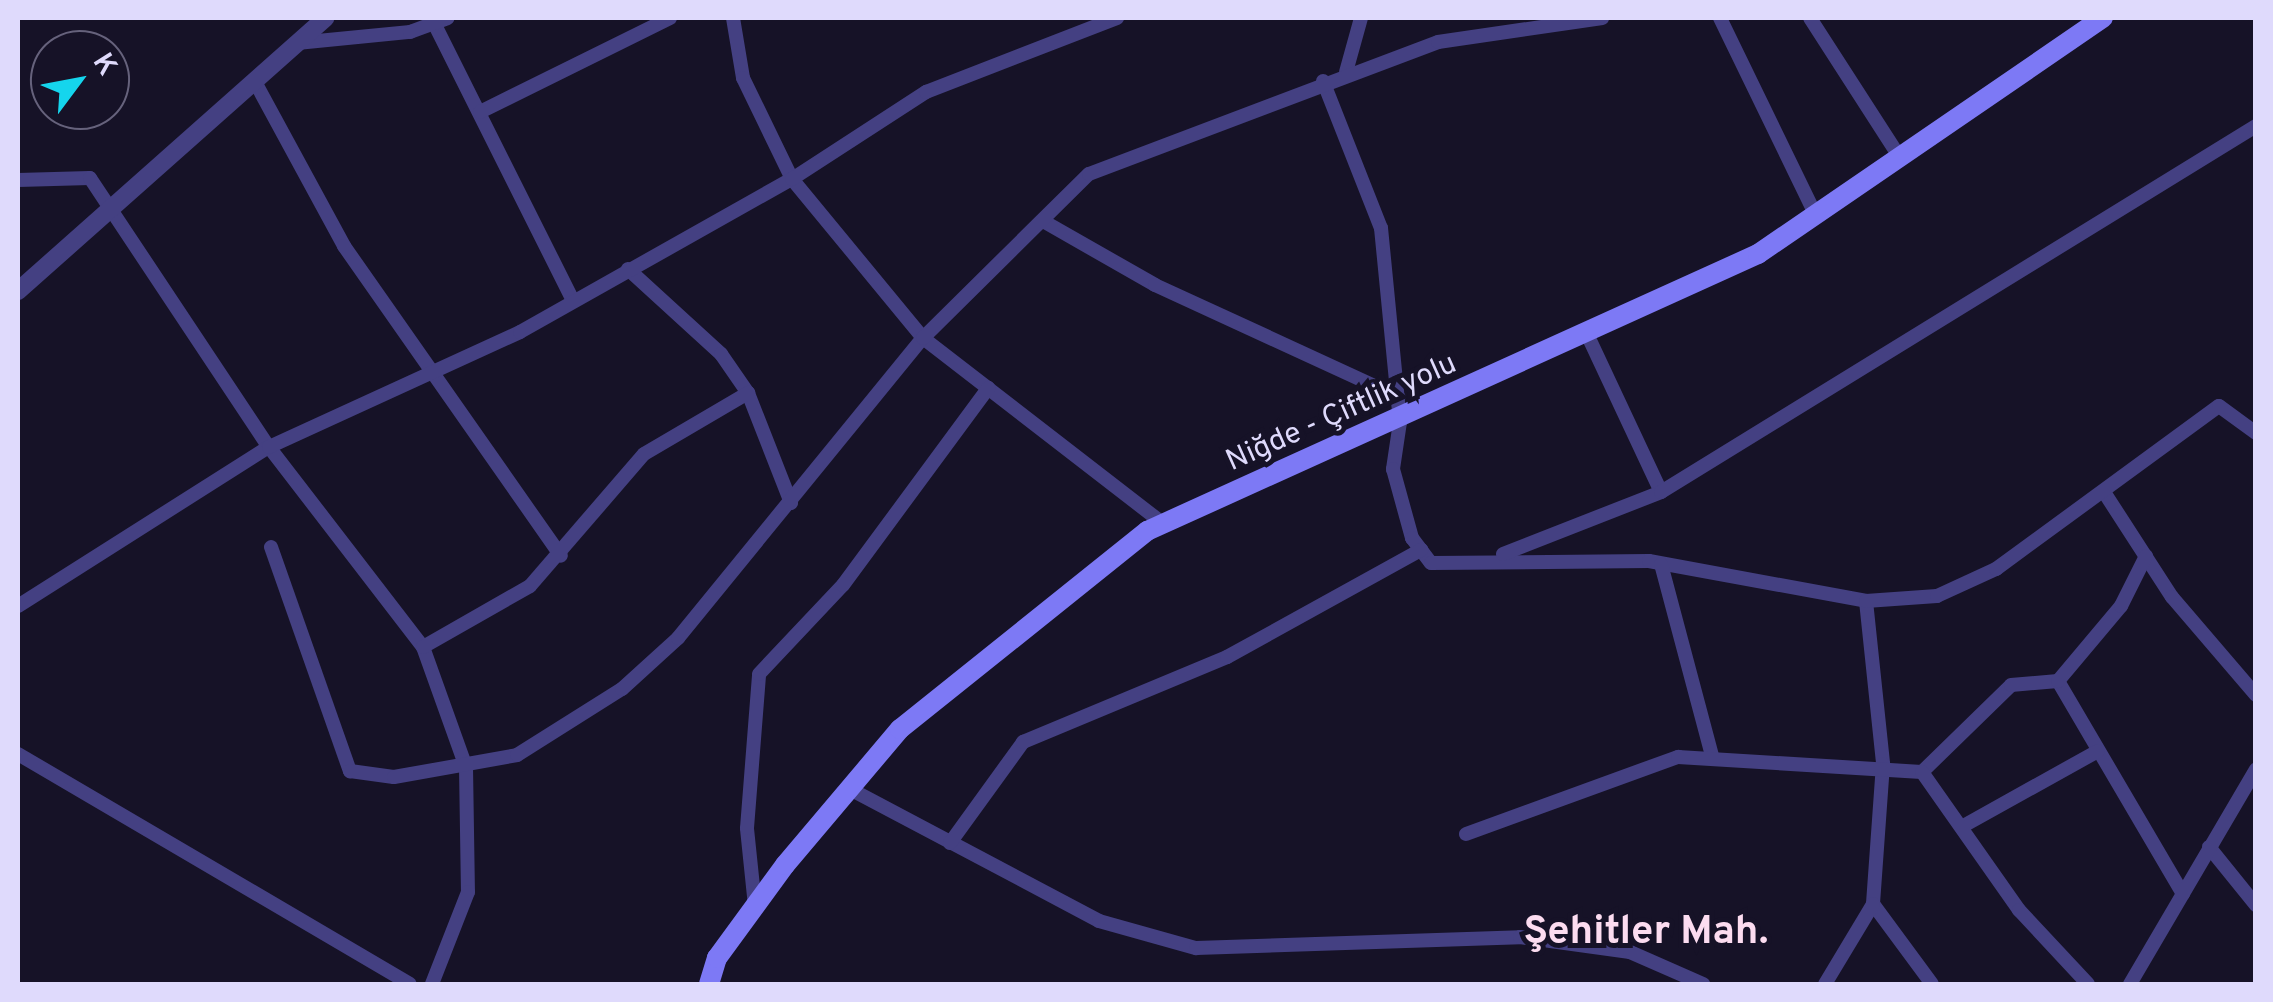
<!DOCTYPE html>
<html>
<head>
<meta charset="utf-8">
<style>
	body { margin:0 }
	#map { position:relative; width:2273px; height:1002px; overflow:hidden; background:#161227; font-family:Overpass,sans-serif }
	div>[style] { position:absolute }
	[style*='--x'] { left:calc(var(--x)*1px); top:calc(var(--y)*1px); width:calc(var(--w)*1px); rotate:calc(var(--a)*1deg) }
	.minor>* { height:14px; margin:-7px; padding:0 7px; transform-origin:7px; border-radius:7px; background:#444082 }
	.tertiary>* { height:18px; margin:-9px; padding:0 9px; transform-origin:9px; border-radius:9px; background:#444082 }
	.secondary>* { height:20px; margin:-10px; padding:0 10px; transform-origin:10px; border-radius:10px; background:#7d79f5 }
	span { translate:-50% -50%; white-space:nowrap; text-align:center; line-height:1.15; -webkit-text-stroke:10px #161227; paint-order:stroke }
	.street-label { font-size:30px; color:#dfdafc }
	.district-label { font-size:40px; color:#fcdcf0; font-weight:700 }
	.frame { position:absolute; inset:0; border:20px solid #dfdafc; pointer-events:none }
	.north { position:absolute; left:30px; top:30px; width:100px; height:100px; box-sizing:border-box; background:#161227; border:2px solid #66627c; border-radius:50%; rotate:58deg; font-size:28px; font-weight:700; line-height:40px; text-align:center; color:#dfdafc }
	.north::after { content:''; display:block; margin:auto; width:35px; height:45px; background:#15d5ed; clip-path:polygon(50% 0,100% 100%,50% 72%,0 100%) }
</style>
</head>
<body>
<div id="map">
	<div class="minor">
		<div style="--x:733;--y:18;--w:61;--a:80.5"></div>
		<div style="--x:743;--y:78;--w:112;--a:64.1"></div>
		<div style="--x:792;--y:179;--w:206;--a:50.5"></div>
		<div style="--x:923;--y:338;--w:304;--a:37.7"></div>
		<div style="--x:1720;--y:18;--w:218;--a:64.1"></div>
		<div style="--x:1810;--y:18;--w:164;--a:57.2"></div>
		<div style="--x:434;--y:23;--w:311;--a:63.4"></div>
		<div style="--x:297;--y:43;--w:114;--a:-5.6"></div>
		<div style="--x:410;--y:32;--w:40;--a:-20.2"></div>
		<div style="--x:1346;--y:72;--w:56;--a:-74.5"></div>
		<div style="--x:254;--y:80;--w:189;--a:61.5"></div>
		<div style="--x:344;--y:246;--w:378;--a:55"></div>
		<div style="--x:1323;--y:81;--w:158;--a:68.5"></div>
		<div style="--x:1381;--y:228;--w:195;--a:84.4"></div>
		<div style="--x:1400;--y:422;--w:48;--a:98.5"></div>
		<div style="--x:1393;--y:469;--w:72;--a:74.6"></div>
		<div style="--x:1412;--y:538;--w:31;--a:53"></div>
		<div style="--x:1431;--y:563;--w:218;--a:-0.5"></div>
		<div style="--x:1649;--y:561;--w:221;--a:10.4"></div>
		<div style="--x:1866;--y:601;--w:164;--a:84"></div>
		<div style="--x:1883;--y:764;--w:140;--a:94.1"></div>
		<div style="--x:1873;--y:904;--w:99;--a:53.6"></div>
		<div style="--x:480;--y:112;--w:212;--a:-26.3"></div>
		<div style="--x:18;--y:180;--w:72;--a:-1.6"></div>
		<div style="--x:90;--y:178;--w:323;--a:56.4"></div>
		<div style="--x:269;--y:447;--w:252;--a:52.4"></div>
		<div style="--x:423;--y:647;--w:127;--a:70.3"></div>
		<div style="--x:466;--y:767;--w:125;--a:89.1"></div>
		<div style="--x:468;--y:892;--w:99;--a:111.4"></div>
		<div style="--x:1043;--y:221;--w:129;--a:29.7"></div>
		<div style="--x:1155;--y:285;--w:268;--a:24.7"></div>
		<div style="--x:628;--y:269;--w:126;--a:42.4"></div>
		<div style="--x:721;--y:354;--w:47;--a:55.3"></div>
		<div style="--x:748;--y:393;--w:118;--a:68.6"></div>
		<div style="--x:1587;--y:334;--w:174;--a:64.9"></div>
		<div style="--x:2104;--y:492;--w:125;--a:57.1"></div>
		<div style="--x:2172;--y:597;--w:129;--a:49.4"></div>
		<div style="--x:271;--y:547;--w:238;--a:70.6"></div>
		<div style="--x:350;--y:771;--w:44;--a:7.8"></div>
		<div style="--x:394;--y:777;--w:125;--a:-10.1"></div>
		<div style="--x:517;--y:755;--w:124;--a:-32.2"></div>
		<div style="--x:622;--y:689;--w:76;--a:-42.3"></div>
		<div style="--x:678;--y:638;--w:387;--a:-50.8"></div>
		<div style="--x:923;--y:338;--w:233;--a:-44.7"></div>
		<div style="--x:1089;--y:174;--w:373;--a:-20.7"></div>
		<div style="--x:1438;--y:42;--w:166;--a:-8.3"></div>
		<div style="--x:1503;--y:554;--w:170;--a:-21.4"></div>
		<div style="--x:1661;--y:492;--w:699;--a:-31.6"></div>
		<div style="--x:1661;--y:564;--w:199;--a:75.1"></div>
		<div style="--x:1866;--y:601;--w:71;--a:-4"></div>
		<div style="--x:1937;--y:596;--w:65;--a:-24.6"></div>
		<div style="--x:1996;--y:569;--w:276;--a:-36.2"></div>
		<div style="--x:2219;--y:406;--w:46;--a:36.1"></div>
		<div style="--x:18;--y:606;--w:297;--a:-32.4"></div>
		<div style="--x:269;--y:447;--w:276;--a:-24.6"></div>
		<div style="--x:520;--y:332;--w:312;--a:-29.4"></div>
		<div style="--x:792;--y:179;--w:160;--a:-33"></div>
		<div style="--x:926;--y:92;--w:205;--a:-21.2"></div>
		<div style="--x:423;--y:647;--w:123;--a:-29.7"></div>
		<div style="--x:530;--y:586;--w:174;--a:-49.2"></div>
		<div style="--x:644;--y:454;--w:121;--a:-30.4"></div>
		<div style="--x:2058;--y:681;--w:247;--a:59.6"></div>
		<div style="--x:18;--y:754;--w:454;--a:30.4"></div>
		<div style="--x:1922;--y:772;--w:124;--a:-44.3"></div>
		<div style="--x:2011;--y:685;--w:47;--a:-4.9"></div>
		<div style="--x:2058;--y:681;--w:98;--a:-50"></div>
		<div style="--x:2121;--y:606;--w:56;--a:-63.4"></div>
		<div style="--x:850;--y:789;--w:282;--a:27.9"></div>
		<div style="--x:1099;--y:921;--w:101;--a:15.6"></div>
		<div style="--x:1196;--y:948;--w:324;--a:-1.9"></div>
		<div style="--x:1520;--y:937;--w:111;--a:7.8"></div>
		<div style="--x:1630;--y:952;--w:80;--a:23.7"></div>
		<div style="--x:1965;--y:825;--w:152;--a:-29.1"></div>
		<div style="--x:1466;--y:834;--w:226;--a:-20"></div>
		<div style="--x:1678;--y:757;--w:244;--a:3.5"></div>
		<div style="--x:1922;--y:772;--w:169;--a:54.9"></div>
		<div style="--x:2019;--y:910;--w:101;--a:47"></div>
		<div style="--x:950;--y:843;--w:125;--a:-54.1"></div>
		<div style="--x:1023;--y:742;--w:221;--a:-22.6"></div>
		<div style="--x:1227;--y:657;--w:222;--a:-28.9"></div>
		<div style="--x:2209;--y:847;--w:75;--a:51"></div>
		<div style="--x:755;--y:906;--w:78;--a:-95.9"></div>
		<div style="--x:747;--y:828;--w:154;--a:-85.5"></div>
		<div style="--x:759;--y:674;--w:122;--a:-46.7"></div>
		<div style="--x:843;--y:585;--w:245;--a:-53.6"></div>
		<div style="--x:1825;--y:984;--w:93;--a:-59"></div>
		<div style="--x:2130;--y:984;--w:249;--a:-59.6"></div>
	</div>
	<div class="tertiary">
		<div style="--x:18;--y:291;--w:411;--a:-41.6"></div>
	</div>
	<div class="secondary">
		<div style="--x:709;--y:984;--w:27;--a:-73"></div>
		<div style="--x:717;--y:958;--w:115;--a:-53.8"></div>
		<div style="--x:785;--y:865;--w:178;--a:-49.8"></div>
		<div style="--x:900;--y:729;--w:317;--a:-38.7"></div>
		<div style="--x:1147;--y:531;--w:671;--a:-24.39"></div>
		<div style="--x:1758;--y:254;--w:418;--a:-34.4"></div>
	</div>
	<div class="street-label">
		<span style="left:1342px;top:414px;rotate:-24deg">Niğde - Çiftlik yolu</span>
	</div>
	<div class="district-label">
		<span style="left:1646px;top:933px">Şehitler Mah.</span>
	</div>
	<div class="frame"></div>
	<div class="north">K</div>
</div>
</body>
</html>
